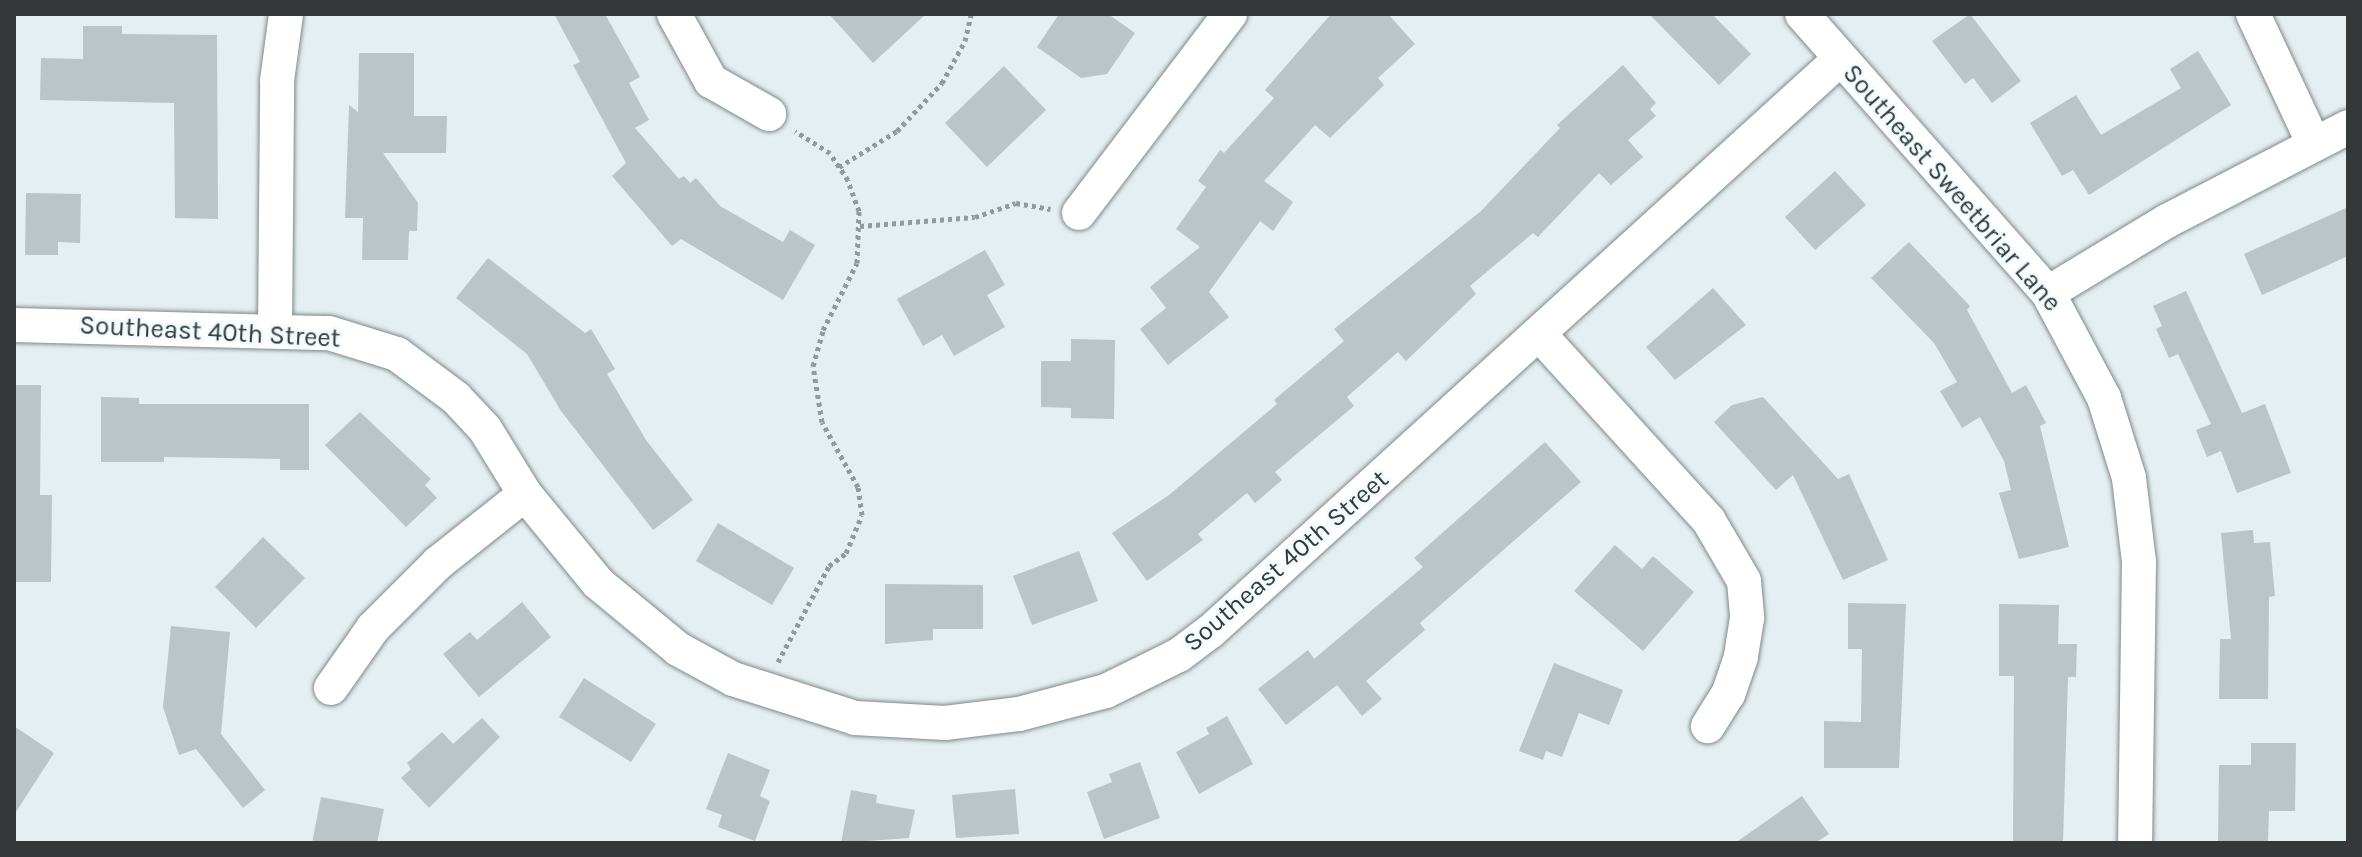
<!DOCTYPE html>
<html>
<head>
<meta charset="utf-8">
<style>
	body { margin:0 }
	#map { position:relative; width:2362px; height:857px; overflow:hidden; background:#e5eff2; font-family:Karla,sans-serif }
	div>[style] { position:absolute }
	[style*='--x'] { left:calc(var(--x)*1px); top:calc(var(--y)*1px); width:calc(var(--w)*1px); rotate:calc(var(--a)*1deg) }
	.building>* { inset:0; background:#bbc4c7 }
	.path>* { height:5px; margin-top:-2.5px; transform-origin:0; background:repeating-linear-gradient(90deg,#929a9c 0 4px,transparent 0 8px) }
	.roads { filter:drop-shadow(0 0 2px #80898b) drop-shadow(0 0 2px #80898b) }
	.street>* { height:34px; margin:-17px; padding:0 17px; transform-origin:17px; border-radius:17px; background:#fff }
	span { translate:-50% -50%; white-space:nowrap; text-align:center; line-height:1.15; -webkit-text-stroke:6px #f2fcff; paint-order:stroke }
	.street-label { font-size:26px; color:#343839 }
	.frame { position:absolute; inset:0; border:16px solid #343839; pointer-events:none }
</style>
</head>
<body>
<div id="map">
	<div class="building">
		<div style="clip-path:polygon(554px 14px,605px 14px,640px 77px,629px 83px,649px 120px,635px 128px,679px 179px,684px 176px,690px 183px,696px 178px,720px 206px,783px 242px,790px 230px,815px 245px,783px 300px,681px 239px,672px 246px,612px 176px,626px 163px,573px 65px,580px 62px)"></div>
		<div style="clip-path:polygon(829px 14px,926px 14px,873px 63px)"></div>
		<div style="clip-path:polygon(1059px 14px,1108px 14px,1135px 33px,1107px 74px,1081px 78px,1037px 47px)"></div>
		<div style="clip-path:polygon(1331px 14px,1388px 14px,1415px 44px,1378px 78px,1384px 85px,1330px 138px,1315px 125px,1264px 181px,1293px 202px,1273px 231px,1260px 221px,1209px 292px,1229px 317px,1168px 365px,1140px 329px,1166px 308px,1150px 287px,1200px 247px,1176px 229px,1206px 187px,1198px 181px,1220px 150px,1224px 153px,1274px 98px,1265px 90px)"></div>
		<div style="clip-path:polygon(1649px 14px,1712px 14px,1751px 54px,1719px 85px)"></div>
		<div style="clip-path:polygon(1970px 14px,2021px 81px,1992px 103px,1973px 78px,1965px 84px,1932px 41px)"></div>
		<div style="clip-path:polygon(83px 26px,122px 26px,122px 34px,217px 35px,218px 219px,175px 218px,174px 103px,40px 100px,41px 58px,83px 59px)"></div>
		<div style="clip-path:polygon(2198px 51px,2231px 105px,2089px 195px,2073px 170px,2062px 176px,2030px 123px,2076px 95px,2101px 135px,2181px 88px,2170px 69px)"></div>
		<div style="clip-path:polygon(359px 53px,414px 53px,414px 116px,447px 116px,446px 153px,383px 153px,418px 203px,417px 231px,409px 231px,408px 260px,362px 260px,363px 218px,345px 218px,349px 105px,358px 112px)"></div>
		<div style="clip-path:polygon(1623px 65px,1656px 103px,1650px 109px,1656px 116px,1628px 140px,1643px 157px,1611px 185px,1599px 173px,1538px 237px,1533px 233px,1470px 286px,1476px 294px,1406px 361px,1398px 352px,1347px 397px,1354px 406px,1275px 472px,1282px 480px,1255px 503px,1247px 493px,1198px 534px,1203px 540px,1147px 581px,1112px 533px,1169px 495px,1277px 404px,1274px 400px,1344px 341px,1334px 329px,1481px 211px,1560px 128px,1557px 125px)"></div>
		<div style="clip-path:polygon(1004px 66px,1046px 110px,987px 167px,945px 123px)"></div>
		<div style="clip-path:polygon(1835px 171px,1866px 205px,1815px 250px,1785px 217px)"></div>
		<div style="clip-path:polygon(26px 193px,81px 194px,80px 243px,58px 242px,58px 255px,25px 255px)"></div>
		<div style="clip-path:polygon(2348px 207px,2348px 256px,2262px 295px,2244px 254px)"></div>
		<div style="clip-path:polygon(1909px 242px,1970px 306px,1967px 310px,2012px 393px,2026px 385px,2046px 423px,2040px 426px,2069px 547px,2019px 559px,1999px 493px,2011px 490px,2004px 461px,1980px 417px,1962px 428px,1940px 391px,1957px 382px,1934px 343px,1871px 278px)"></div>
		<div style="clip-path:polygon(985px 250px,1005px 285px,987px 295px,1005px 327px,954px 356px,942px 335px,923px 346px,897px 299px)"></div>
		<div style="clip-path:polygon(488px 258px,585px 333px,591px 329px,615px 369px,607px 374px,646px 440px,693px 500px,653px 530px,561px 411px,527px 354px,456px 298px)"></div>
		<div style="clip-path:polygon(1713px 288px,1746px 325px,1675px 380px,1646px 347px)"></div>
		<div style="clip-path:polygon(2186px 291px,2242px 413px,2265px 404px,2291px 473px,2237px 493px,2221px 451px,2207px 457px,2196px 430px,2211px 424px,2178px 354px,2169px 358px,2156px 329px,2162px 326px,2153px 306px)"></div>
		<div style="clip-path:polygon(1071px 339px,1115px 340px,1114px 419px,1071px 418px,1071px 408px,1041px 407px,1041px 361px,1071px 361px)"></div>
		<div style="clip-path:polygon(14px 385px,41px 385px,40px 495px,52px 495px,51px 582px,14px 582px)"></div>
		<div style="clip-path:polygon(101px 397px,139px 398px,139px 404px,309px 404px,309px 470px,280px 470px,280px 459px,164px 457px,164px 462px,101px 462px)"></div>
		<div style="clip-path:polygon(1763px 397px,1838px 479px,1849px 474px,1888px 560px,1843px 580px,1793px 475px,1776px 490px,1714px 422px,1732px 405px)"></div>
		<div style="clip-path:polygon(360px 412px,431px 479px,425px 485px,437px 498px,406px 527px,325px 445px)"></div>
		<div style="clip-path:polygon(1545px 442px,1581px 482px,1420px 623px,1425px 630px,1366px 681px,1382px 699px,1362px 716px,1337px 685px,1286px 725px,1258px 689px,1308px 650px,1314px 659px,1423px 567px,1414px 558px)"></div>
		<div style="clip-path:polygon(718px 523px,794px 568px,772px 605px,696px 561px)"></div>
		<div style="clip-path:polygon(2253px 530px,2254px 543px,2270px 542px,2275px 596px,2269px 597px,2268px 699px,2219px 699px,2220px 639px,2231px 639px,2221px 533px)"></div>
		<div style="clip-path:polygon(263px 537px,305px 578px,256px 628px,215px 587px)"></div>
		<div style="clip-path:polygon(1615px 545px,1642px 569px,1653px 556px,1694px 592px,1643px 651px,1574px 591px)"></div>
		<div style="clip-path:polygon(1079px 551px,1098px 601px,1032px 625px,1013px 576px)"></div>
		<div style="clip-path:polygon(885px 584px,983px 585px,983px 629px,933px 629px,933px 640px,885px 644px)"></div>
		<div style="clip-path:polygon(522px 602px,551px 637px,479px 697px,443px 654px,470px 632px,477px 640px)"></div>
		<div style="clip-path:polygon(1848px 603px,1906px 604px,1899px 768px,1824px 768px,1824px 721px,1861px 722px,1862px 649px,1848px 649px)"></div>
		<div style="clip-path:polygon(1999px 604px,2059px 605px,2058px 644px,2077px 644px,2076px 677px,2068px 677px,2063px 843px,2013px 843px,2014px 676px,1999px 676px)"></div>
		<div style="clip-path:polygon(171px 626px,230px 632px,221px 734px,265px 790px,243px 808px,196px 749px,179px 755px,163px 707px)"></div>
		<div style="clip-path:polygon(1554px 663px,1623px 690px,1609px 725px,1579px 713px,1562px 757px,1546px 751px,1543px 760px,1519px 751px)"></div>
		<div style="clip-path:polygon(584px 678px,656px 724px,631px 762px,559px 717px)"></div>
		<div style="clip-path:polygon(1227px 716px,1253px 764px,1199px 794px,1176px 752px,1209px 734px,1206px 728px)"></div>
		<div style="clip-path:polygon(482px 718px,500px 737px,429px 808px,401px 778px,411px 769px,407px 763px,442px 732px,453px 744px)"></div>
		<div style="clip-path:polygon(14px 726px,54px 753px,14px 815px)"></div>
		<div style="clip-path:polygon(2251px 743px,2296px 743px,2295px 811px,2269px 811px,2268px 843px,2218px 843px,2219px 765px,2251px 765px)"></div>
		<div style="clip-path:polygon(728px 753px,770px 770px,760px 796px,770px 801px,755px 841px,718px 827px,722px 815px,706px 809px)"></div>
		<div style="clip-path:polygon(1140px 762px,1160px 818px,1104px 839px,1087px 792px,1112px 782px,1109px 774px)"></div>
		<div style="clip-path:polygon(1015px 789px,1019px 834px,956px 838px,952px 795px)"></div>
		<div style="clip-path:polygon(851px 790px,877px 795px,876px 803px,915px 810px,909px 838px,841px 843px)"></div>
		<div style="clip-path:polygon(1802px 796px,1829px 834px,1815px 843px,1735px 843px)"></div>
		<div style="clip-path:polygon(321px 797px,384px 809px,377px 843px,312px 843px)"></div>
	</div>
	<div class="path">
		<div style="--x:839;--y:167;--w:68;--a:-31.8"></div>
		<div style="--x:897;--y:131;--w:66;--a:-46.8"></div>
		<div style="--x:942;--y:83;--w:48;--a:-61.3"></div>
		<div style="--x:965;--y:41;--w:28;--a:-77"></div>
		<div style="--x:860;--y:226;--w:115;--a:-4.5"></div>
		<div style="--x:975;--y:217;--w:43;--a:-18.9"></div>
		<div style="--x:1016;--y:203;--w:35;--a:10"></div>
		<div style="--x:778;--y:662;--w:109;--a:-62"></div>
		<div style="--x:829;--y:566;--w:21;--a:-37"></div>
		<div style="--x:846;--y:553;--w:41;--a:-67.2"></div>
		<div style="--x:862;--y:515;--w:28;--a:-98"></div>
		<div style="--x:858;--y:487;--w:74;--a:-119"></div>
		<div style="--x:822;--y:422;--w:57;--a:-99.1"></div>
		<div style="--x:813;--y:366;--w:37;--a:-74"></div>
		<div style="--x:823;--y:330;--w:75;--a:-63.1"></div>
		<div style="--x:857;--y:263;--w:52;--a:-87.8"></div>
		<div style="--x:859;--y:211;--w:33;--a:-110"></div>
		<div style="--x:848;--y:180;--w:32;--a:-124"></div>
		<div style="--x:830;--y:153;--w:41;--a:-147.8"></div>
	</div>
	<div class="roads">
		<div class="street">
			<div style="--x:674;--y:14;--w:77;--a:61.1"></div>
			<div style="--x:711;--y:81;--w:67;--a:29.6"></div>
			<div style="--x:1802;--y:14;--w:372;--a:48.6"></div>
			<div style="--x:2048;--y:293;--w:119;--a:61.9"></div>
			<div style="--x:2104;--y:398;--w:84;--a:72.6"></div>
			<div style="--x:2129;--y:478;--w:85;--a:83.2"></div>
			<div style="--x:2139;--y:562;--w:281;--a:90.8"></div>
			<div style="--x:2253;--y:14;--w:144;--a:64.9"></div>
			<div style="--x:1079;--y:213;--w:250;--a:-52.8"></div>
			<div style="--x:2048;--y:293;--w:139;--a:-31.2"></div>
			<div style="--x:2167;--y:221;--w:204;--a:-27.4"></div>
			<div style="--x:14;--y:325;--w:315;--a:1.5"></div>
			<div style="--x:329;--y:333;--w:71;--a:17.2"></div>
			<div style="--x:397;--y:354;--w:74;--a:36.7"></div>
			<div style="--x:456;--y:398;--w:42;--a:46.9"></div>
			<div style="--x:485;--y:429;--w:76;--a:58.4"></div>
			<div style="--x:525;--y:494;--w:115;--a:50.6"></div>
			<div style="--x:598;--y:583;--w:104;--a:39.5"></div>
			<div style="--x:678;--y:649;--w:63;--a:28.6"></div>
			<div style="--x:733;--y:679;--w:128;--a:17.7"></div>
			<div style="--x:855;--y:718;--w:90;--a:3.2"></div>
			<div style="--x:945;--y:723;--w:75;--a:-6.9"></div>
			<div style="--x:1019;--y:714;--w:90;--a:-14.8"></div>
			<div style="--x:1106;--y:691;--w:81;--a:-26.3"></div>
			<div style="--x:1179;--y:655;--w:40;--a:-37"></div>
			<div style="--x:1211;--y:631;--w:850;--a:-42.28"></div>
			<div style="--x:275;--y:330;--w:249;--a:-89.5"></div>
			<div style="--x:277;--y:81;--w:68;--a:-82.3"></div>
			<div style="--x:1540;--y:335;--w:251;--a:47.7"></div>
			<div style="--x:1709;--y:521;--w:69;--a:59.7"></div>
			<div style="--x:1744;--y:581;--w:37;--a:85"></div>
			<div style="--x:1747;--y:618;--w:39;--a:99"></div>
			<div style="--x:1741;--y:657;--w:39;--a:109"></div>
			<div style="--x:1728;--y:694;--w:38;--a:122"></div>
			<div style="--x:331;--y:688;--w:73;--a:-55"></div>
			<div style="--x:373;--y:628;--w:92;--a:-45"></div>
			<div style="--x:438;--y:563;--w:111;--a:-38.4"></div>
		</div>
	</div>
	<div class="street-label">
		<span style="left:1952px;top:188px;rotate:49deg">Southeast Sweetbriar Lane</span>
		<span style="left:210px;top:332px;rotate:3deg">Southeast 40th Street</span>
		<span style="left:1286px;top:561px;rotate:-41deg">Southeast 40th Street</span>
	</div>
	<div class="frame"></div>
</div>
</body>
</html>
